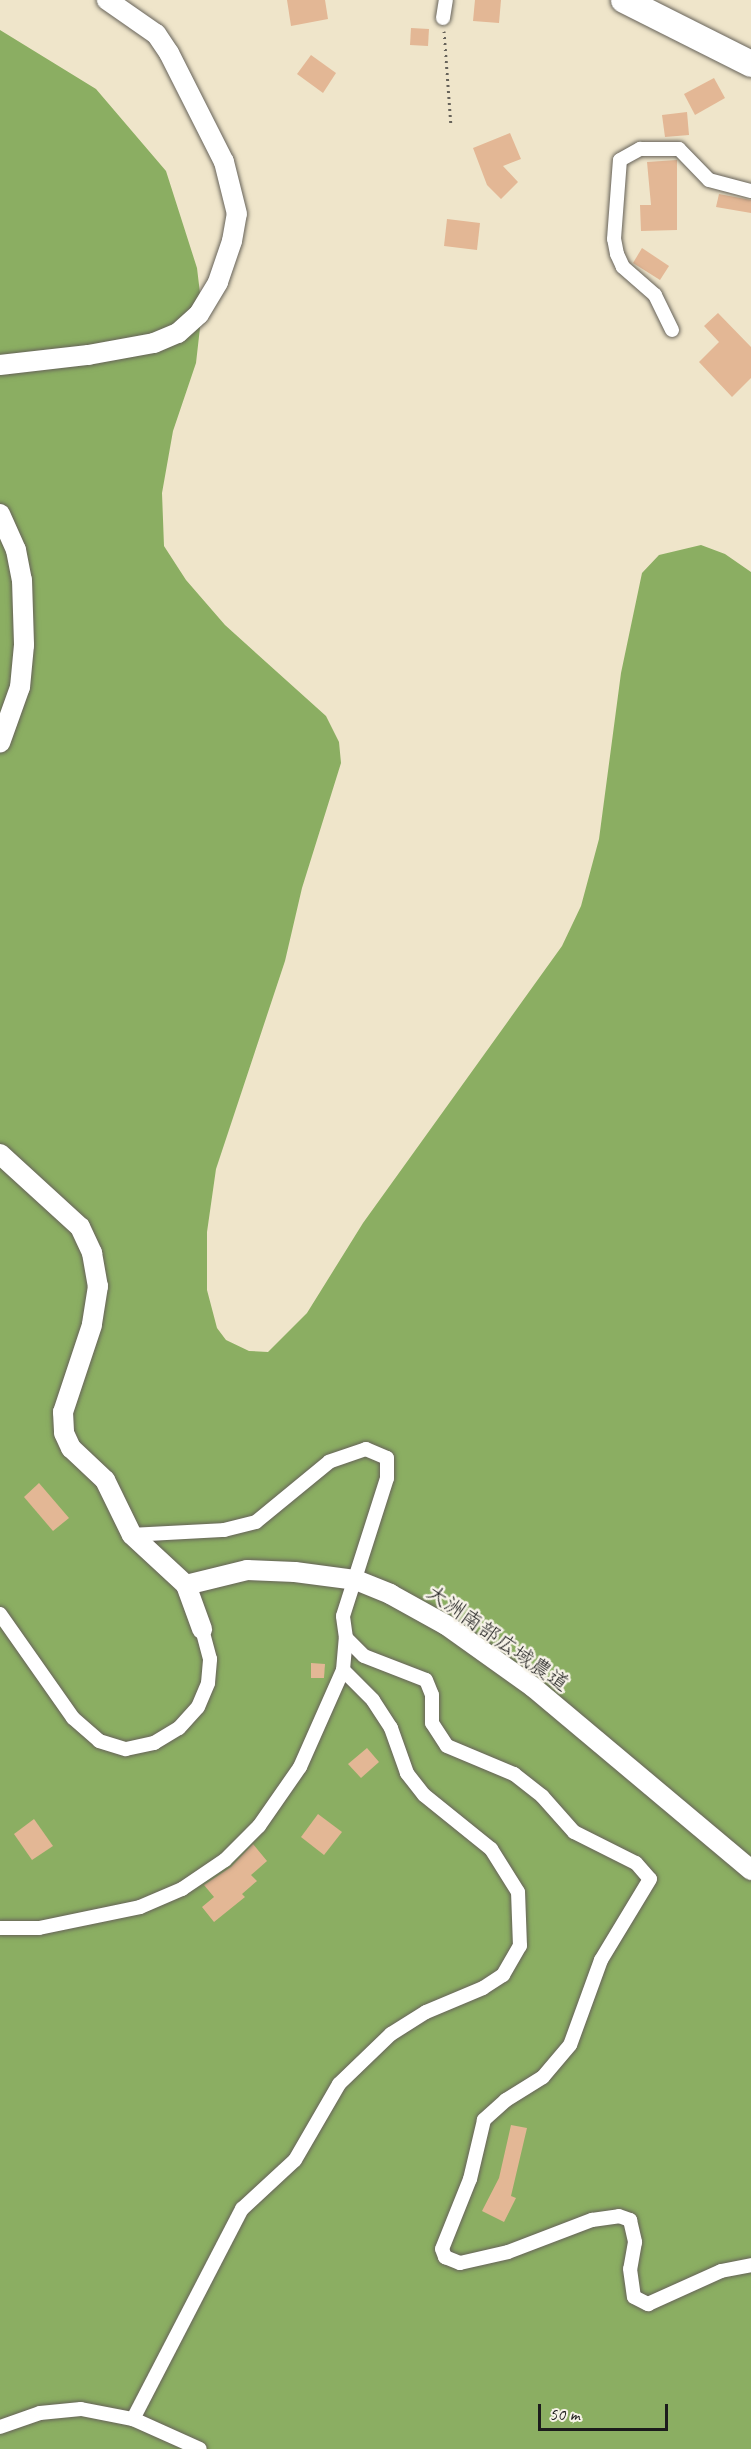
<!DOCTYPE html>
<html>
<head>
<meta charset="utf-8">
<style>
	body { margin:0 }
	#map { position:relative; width:751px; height:2449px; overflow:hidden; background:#efe5ca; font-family:Caveat,"Klee One",sans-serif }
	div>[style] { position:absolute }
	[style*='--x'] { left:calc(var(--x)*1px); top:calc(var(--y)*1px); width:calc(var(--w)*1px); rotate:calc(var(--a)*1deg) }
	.forest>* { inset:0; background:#8bae62 }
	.building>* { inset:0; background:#e3b795 }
	.path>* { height:3px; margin-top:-1.5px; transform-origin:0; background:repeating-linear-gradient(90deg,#666259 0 1.5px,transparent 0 6px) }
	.roads { filter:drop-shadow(0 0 2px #666259) drop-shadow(0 0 2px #666259) }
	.street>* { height:14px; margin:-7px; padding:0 7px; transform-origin:7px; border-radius:7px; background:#fff }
	.secondary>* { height:20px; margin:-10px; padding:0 10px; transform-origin:10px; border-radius:10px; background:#fff }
	.highway>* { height:26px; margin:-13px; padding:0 13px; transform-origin:13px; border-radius:13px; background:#fff }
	span { translate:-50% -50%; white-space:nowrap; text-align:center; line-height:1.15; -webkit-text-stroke:5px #f7f3e8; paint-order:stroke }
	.street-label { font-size:21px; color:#1c1c1c }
	.scale { position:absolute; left:538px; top:2404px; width:130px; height:27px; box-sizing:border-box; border:3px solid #1c1c1c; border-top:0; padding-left:8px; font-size:18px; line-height:21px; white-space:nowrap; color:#1c1c1c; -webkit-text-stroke:4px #f7f3e8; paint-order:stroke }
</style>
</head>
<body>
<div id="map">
	<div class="forest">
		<div style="clip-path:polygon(0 30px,96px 89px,166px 171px,197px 268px,202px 310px,196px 363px,173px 431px,162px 493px,164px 546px,186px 580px,225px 625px,326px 716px,339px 742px,341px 763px,302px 888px,285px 961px,216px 1169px,207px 1232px,207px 1290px,217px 1328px,226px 1340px,249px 1351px,268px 1352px,307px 1313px,363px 1223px,562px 946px,581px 906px,599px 839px,621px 673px,642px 573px,659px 555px,701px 545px,725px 554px,751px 572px,751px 2449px,0 2449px)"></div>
	</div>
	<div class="building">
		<div style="clip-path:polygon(287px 0,325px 0,328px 19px,291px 26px)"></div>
		<div style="clip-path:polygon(475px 0,501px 0,499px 23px,473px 21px)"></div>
		<div style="clip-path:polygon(411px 28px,429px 29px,428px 46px,410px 45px)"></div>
		<div style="clip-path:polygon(311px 55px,336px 73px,323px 93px,297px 74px)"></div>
		<div style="clip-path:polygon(714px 78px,725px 98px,695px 115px,684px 94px)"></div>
		<div style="clip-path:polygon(687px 112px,689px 135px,665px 137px,662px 115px)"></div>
		<div style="clip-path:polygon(510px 133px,521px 159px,503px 166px,518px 182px,501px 199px,487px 185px,473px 148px)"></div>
		<div style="clip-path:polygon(677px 160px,677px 230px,641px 231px,640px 205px,651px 205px,647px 162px)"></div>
		<div style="clip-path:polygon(719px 194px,751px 200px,751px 213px,716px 207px)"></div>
		<div style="clip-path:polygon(447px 219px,480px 223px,477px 250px,444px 246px)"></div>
		<div style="clip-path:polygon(642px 248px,669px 266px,660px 280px,633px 263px)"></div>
		<div style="clip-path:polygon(718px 313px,751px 347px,751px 378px,732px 397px,699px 362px,719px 342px,704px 326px)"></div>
		<div style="clip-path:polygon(39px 1483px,69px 1518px,53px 1531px,24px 1497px)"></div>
		<div style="clip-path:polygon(311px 1663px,325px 1664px,324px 1678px,311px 1678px)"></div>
		<div style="clip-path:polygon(367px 1748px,379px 1762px,361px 1778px,348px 1764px)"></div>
		<div style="clip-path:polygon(318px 1814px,342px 1832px,324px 1855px,301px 1837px)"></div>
		<div style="clip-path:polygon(34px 1819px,53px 1846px,32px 1860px,14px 1834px)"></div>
		<div style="clip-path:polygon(253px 1844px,267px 1861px,251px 1875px,257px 1881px,242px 1894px,245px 1897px,214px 1922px,202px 1907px,214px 1897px,204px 1885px,231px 1867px)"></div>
		<div style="clip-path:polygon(511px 2125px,527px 2128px,511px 2196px,516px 2198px,504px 2222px,482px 2211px,499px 2178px)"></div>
	</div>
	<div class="path">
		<div style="--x:444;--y:31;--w:95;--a:85.8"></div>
	</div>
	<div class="roads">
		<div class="street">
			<div style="--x:443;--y:18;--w:18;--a:-81"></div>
			<div style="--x:672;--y:330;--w:39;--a:-116"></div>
			<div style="--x:655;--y:295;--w:43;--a:-138.8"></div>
			<div style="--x:623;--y:267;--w:14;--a:-115"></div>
			<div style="--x:617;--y:254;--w:15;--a:-101"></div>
			<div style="--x:614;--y:239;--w:79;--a:-85.7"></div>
			<div style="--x:620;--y:160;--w:23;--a:-29"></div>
			<div style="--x:640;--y:149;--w:39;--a:0"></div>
			<div style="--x:679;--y:149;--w:43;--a:45.9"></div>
			<div style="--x:709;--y:180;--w:43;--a:14.7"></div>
			<div style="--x:0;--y:1614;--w:127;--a:54.9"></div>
			<div style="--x:73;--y:1718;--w:35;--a:41"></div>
			<div style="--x:99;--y:1741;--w:28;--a:17"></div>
			<div style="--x:126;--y:1749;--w:29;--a:-12"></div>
			<div style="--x:154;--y:1743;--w:29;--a:-31"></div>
			<div style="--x:179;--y:1728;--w:28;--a:-48"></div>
			<div style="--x:198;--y:1707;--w:26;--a:-67"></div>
			<div style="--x:208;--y:1683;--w:24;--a:-85"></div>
			<div style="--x:210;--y:1659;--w:31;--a:-105"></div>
			<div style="--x:346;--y:1638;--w:25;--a:45"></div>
			<div style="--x:364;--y:1656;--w:66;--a:21.2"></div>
			<div style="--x:426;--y:1680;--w:16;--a:68"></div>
			<div style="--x:432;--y:1695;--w:28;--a:90"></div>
			<div style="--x:432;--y:1723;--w:27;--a:57"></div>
			<div style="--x:447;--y:1746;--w:73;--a:22.7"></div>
			<div style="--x:514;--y:1774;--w:36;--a:38"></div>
			<div style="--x:542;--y:1796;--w:48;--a:48.4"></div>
			<div style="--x:574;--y:1832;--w:69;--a:26.6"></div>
			<div style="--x:636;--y:1863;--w:21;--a:49"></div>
			<div style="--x:650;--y:1879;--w:95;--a:121.2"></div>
			<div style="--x:601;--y:1960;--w:90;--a:110"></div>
			<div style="--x:570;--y:2045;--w:42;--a:130.2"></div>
			<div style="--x:543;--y:2077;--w:44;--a:148.1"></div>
			<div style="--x:506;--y:2100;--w:30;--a:138"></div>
			<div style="--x:484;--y:2120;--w:61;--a:103.3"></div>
			<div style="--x:470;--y:2179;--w:75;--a:111.8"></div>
			<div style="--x:442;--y:2249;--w:9;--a:69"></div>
			<div style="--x:445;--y:2257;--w:16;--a:22"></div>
			<div style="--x:460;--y:2263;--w:49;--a:-12.9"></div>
			<div style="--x:508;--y:2252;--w:90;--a:-20.9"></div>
			<div style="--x:592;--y:2220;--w:27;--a:-8"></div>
			<div style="--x:619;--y:2216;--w:12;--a:20"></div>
			<div style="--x:630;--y:2220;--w:23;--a:77"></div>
			<div style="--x:635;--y:2242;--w:27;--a:100"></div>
			<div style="--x:630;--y:2269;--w:28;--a:82"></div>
			<div style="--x:634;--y:2297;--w:16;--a:27"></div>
			<div style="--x:648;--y:2304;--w:80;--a:-24.3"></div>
			<div style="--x:721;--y:2271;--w:31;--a:-11"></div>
			<div style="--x:0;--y:1928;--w:39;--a:0"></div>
			<div style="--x:39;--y:1928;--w:103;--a:-11.7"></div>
			<div style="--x:140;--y:1907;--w:46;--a:-23.2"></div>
			<div style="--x:182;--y:1889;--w:52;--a:-34"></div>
			<div style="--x:225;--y:1860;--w:48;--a:-45"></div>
			<div style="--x:259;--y:1826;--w:72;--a:-55.2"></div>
			<div style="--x:300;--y:1767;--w:106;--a:-66.1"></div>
			<div style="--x:343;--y:1670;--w:32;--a:-85"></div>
			<div style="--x:346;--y:1638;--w:22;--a:-98"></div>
			<div style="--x:343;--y:1616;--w:145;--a:-72.3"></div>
			<div style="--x:387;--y:1478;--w:20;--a:-90"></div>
			<div style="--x:387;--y:1458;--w:23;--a:-157"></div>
			<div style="--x:366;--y:1449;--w:39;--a:161"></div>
			<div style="--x:329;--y:1462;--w:94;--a:140.6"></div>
			<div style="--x:256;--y:1522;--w:33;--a:166"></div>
			<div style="--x:224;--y:1530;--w:92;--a:176.9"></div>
			<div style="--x:133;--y:2419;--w:237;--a:-62.6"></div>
			<div style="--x:242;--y:2209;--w:72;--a:-42.8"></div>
			<div style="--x:295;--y:2160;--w:88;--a:-59.9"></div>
			<div style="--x:339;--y:2084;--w:72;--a:-43.9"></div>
			<div style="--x:391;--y:2034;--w:41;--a:-32.2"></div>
			<div style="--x:426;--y:2012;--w:62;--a:-22.8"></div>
			<div style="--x:483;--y:1988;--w:24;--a:-33"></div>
			<div style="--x:503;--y:1975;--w:34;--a:-60"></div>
			<div style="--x:520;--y:1946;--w:54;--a:-92.1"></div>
			<div style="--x:518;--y:1892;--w:51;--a:-122.1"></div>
			<div style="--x:491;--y:1849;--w:86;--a:-141.1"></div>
			<div style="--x:424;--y:1795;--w:28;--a:-128"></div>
			<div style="--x:407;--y:1773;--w:48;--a:-109.6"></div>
			<div style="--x:391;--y:1728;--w:33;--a:-123"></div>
			<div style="--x:373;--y:1700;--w:42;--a:-135"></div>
			<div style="--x:0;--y:2427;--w:42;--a:-19.3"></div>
			<div style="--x:40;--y:2413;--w:41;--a:-5.6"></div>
			<div style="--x:81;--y:2409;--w:53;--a:10.9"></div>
			<div style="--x:133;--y:2419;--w:73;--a:24.1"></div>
		</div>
		<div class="secondary">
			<div style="--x:0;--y:365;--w:89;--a:-6.5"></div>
			<div style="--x:88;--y:355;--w:67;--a:-10.3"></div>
			<div style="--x:154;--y:343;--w:26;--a:-23"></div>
			<div style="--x:178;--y:333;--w:28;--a:-42"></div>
			<div style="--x:199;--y:314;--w:37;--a:-59"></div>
			<div style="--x:218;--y:282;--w:43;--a:-71.1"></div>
			<div style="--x:232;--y:241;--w:27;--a:-80"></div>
			<div style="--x:237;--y:214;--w:54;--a:-104"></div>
			<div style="--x:224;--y:162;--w:122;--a:-116.8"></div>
			<div style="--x:169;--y:53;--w:23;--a:-124"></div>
			<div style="--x:156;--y:34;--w:60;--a:-145.2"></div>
			<div style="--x:0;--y:514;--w:39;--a:66"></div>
			<div style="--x:16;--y:550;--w:31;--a:79"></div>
			<div style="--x:22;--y:580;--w:65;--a:88.2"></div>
			<div style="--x:24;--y:645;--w:42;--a:95.4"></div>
			<div style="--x:20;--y:687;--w:59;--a:109.7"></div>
			<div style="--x:0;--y:1154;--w:108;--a:42.4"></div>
			<div style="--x:80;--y:1227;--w:29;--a:65"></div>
			<div style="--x:92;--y:1253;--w:34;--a:80"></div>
			<div style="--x:98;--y:1286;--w:39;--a:99"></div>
			<div style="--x:92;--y:1325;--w:92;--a:108.4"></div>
			<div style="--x:63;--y:1412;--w:21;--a:87"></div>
			<div style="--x:64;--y:1433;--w:17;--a:65"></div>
			<div style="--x:71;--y:1448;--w:47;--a:43.3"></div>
			<div style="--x:105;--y:1480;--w:61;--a:63.9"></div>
			<div style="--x:132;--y:1535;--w:74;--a:42.8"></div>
			<div style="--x:186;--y:1585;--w:47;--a:70"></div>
			<div style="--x:186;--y:1585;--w:63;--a:-13.8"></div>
			<div style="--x:247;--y:1570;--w:48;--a:2.4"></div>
			<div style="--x:295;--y:1572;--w:62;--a:7.5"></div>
			<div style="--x:356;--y:1580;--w:37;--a:22"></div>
			<div style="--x:390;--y:1594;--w:64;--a:29"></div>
			<div style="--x:446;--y:1625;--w:107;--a:35.5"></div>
			<div style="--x:533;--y:1687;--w:285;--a:40"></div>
		</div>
		<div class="highway">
			<div style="--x:624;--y:0;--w:142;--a:26.7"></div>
		</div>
	</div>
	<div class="street-label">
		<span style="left:498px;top:1638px;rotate:35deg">大洲南部広域農道</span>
	</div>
	<div class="scale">50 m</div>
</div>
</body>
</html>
